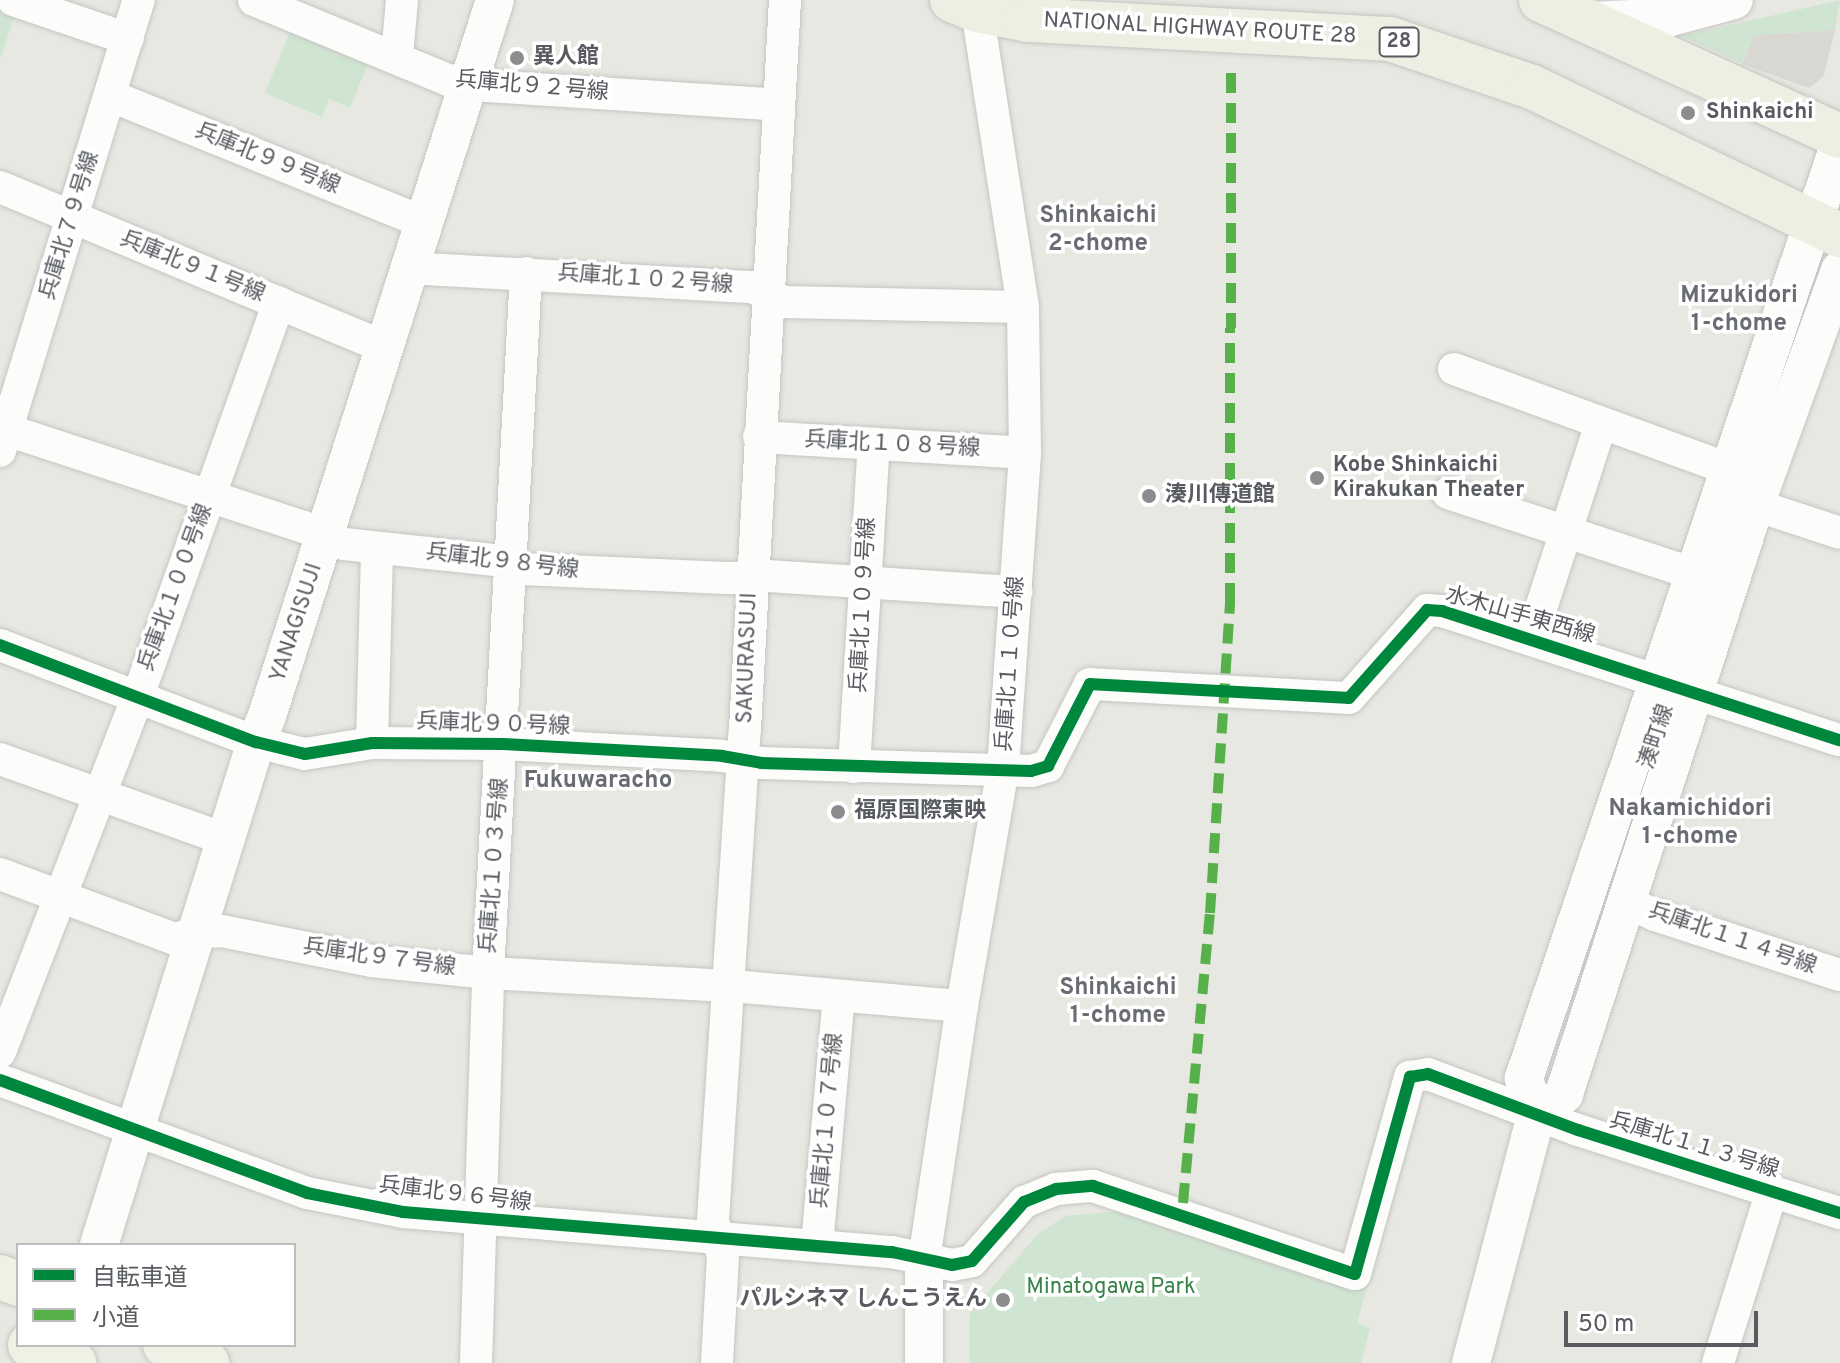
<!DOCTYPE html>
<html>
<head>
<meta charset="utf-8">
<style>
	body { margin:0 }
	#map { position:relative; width:1840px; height:1363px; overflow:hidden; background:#e8e8e2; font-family:Overpass,"Noto Sans JP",sans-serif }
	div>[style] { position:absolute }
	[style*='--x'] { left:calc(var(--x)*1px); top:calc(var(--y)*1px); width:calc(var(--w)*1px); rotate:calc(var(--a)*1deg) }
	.industrial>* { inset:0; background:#d8d7d2 }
	.green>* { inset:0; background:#d0e5d1 }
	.roads { filter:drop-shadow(0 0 2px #c4c4c4) drop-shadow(0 0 2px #c4c4c4) }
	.minor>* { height:32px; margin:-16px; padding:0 16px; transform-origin:16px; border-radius:16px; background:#fcfcfb }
	.tertiary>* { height:38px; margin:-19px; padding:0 19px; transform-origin:19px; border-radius:19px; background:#fcfcfb }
	.primary>* { height:44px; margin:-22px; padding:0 22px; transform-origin:22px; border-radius:22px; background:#f0f0e5 }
	.trunk>* { height:44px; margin:-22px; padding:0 22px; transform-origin:22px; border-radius:22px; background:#eeeee2 }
	.quiet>* { height:10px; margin-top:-5px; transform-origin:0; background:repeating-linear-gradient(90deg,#58b04a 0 20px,transparent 0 30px) }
	.cycleway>* { height:12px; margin:-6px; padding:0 6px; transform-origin:6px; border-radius:6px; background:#00873e }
	.dots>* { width:22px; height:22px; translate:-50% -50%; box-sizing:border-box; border:4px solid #fff; border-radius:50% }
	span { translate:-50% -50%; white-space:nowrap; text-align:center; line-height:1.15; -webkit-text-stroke:7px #fff; paint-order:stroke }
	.shield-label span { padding:2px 6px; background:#fff; border:2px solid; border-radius:6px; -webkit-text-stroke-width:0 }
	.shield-label { font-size:20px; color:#585b60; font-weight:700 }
	.street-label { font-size:22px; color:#585b60 }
	.poi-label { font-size:22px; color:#585b60; font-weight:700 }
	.left { translate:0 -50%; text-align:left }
	.right { translate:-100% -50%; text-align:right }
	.park-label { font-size:22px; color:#368247 }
	.neighbourhood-label { font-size:24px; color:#696c72; font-weight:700 }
	.legend { position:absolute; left:16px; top:1243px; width:280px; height:104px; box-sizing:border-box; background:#fff; border:2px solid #bcbdbf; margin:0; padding:10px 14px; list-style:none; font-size:24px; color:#585b60 }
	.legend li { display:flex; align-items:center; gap:16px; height:40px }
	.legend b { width:40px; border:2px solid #bcbdbf }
	.scale { position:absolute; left:1564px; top:1311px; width:194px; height:36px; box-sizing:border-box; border:4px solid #585b60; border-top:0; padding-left:10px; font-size:24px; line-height:28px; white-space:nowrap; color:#585b60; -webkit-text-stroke:6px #fff; paint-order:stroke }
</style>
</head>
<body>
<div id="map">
	<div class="industrial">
		<div style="clip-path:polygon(1835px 30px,1823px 77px,1809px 88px,1742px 64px,1754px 35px)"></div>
	</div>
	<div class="green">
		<div style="clip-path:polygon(1840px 0,1835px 30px,1754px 35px,1742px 63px,1682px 36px)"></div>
		<div style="clip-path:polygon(0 4px,17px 9px,0 60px)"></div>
		<div style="clip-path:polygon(292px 27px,370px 59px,350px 108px,329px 99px,322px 117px,265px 93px)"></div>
		<div style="clip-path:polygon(1120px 1211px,1367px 1288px,1357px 1323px,1370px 1328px,1361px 1363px,969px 1363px,970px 1313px,1038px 1234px,1065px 1216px)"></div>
	</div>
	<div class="roads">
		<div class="minor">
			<div style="--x:13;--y:0;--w:121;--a:18.7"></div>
			<div style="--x:254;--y:0;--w:210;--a:22.4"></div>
			<div style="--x:448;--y:80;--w:40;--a:8.5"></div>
			<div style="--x:488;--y:86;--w:291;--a:3.7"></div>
			<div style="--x:397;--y:56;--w:56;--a:-84.9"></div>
			<div style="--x:111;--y:96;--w:336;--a:22"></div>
			<div style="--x:0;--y:187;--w:416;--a:22.6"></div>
			<div style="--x:407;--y:268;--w:346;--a:3.2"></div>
			<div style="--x:752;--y:287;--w:35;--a:25"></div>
			<div style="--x:784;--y:302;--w:239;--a:1.2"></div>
			<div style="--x:1454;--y:369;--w:293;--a:20"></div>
			<div style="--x:7;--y:430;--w:312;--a:18.1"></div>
			<div style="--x:304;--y:527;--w:43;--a:23"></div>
			<div style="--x:344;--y:544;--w:159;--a:6.1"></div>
			<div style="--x:502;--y:561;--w:22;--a:22"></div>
			<div style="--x:522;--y:569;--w:210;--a:2.5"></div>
			<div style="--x:732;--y:578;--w:36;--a:-3"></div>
			<div style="--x:768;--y:576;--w:249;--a:3.7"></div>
			<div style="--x:759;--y:437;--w:266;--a:3.4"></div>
			<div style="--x:0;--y:451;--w:472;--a:-72.9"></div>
			<div style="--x:1448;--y:493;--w:259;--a:18.2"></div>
			<div style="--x:1755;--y:505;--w:89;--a:18.2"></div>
			<div style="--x:1531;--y:639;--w:227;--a:-72"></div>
			<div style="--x:0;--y:645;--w:274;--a:20.8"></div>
			<div style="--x:256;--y:742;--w:50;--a:13.8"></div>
			<div style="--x:305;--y:754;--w:68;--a:-9.3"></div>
			<div style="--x:372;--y:743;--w:131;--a:0.4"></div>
			<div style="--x:503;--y:744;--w:219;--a:3.1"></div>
			<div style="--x:722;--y:756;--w:40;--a:10"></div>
			<div style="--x:761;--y:763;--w:270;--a:1.7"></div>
			<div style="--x:1031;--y:771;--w:18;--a:-16"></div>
			<div style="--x:1048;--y:766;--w:92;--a:-62.9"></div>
			<div style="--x:1090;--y:684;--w:259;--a:3.1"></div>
			<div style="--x:1349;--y:698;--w:118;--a:-48.4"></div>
			<div style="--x:1427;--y:610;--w:15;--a:4"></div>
			<div style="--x:1442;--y:611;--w:418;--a:18"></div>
			<div style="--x:372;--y:743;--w:195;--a:-88.5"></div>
			<div style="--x:0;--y:759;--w:241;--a:19.6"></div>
			<div style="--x:854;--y:767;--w:324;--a:-86.5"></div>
			<div style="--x:0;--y:874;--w:187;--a:20.4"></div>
			<div style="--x:175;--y:939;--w:24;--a:-17"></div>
			<div style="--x:198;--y:932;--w:24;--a:-2"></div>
			<div style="--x:222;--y:931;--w:153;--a:11.3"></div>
			<div style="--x:372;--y:961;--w:117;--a:5.9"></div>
			<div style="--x:488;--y:973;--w:255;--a:3.1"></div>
			<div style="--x:743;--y:987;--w:220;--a:5"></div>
			<div style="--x:1625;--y:901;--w:33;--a:25"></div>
			<div style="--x:1655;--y:915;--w:194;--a:18"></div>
			<div style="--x:0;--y:1052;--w:382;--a:-68.8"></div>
			<div style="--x:138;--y:696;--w:418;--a:-70.3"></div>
			<div style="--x:0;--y:1080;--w:327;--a:20.2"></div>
			<div style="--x:307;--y:1193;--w:98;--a:11.2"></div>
			<div style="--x:403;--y:1212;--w:491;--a:4.7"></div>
			<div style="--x:892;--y:1252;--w:61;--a:12.2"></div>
			<div style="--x:952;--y:1265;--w:20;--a:-11"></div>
			<div style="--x:972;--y:1261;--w:79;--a:-48.6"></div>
			<div style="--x:1024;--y:1202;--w:35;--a:-22"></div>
			<div style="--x:1056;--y:1189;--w:37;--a:-5"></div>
			<div style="--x:1093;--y:1186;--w:276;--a:18.6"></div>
			<div style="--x:1355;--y:1274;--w:205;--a:-74.4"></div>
			<div style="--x:1410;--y:1077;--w:18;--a:-9"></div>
			<div style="--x:1428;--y:1074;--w:160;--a:20.5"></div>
			<div style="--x:1578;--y:1130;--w:275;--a:17.6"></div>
			<div style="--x:817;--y:1246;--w:251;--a:-85"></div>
			<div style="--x:924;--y:1260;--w:257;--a:-81.5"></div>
			<div style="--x:962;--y:1006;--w:242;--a:-80.2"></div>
			<div style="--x:1003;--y:768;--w:316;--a:-86"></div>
			<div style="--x:1025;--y:453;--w:146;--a:-90.8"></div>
			<div style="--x:1023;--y:307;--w:301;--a:-98.8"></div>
			<div style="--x:476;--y:1363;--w:390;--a:-88.2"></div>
			<div style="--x:488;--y:973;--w:701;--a:-86.89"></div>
			<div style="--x:717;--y:1363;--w:107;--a:-86.8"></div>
			<div style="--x:723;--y:1256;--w:37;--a:-106"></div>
			<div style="--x:713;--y:1220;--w:492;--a:-86.3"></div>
			<div style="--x:745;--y:729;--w:730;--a:-86.86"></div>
			<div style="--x:1718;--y:1363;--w:180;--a:-72.6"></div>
		</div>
		<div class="tertiary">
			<div style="--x:1592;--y:21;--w:79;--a:-2.9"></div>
			<div style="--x:1671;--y:17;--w:65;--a:-15.1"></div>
			<div style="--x:1536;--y:1116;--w:36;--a:-38"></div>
			<div style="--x:1564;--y:1094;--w:619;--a:-72.03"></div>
			<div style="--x:1755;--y:505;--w:250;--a:-70.1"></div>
			<div style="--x:99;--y:1245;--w:527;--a:-72.67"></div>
			<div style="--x:256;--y:742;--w:28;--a:-67"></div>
			<div style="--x:267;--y:716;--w:751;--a:-72.34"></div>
			<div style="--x:924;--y:1363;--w:103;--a:-90"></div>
			<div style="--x:1471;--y:1363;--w:255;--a:-75.3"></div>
			<div style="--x:1536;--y:1116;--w:40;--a:-108"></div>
			<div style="--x:1524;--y:1078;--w:987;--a:-71.33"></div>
		</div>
		<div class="primary">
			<div style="--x:0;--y:1277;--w:19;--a:21"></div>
			<div style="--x:30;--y:1345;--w:48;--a:22.2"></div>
			<div style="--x:165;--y:1345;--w:46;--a:23.2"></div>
		</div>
		<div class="trunk">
			<div style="--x:952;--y:0;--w:27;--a:22"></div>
			<div style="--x:977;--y:10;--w:52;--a:11.1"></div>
			<div style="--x:1028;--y:20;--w:362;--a:3"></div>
			<div style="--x:1390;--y:39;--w:150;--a:18.7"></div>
			<div style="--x:1532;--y:87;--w:342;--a:25.7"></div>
			<div style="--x:1541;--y:0;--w:328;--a:24.5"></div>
		</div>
	</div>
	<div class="quiet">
		<div style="--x:1183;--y:1203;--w:291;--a:-84.7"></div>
		<div style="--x:1210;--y:913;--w:311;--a:-86.3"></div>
		<div style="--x:1230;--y:603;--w:530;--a:-89.89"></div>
	</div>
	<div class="cycleway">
		<div style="--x:0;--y:645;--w:274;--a:20.8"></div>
		<div style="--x:256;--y:742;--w:50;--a:13.8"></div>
		<div style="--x:305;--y:754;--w:68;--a:-9.3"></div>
		<div style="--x:372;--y:743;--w:131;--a:0.4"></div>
		<div style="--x:503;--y:744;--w:219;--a:3.1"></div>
		<div style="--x:722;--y:756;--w:40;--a:10"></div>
		<div style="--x:761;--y:763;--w:270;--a:1.7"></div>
		<div style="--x:1031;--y:771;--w:18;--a:-16"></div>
		<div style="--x:1048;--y:766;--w:92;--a:-62.9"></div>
		<div style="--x:1090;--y:684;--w:259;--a:3.1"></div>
		<div style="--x:1349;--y:698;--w:118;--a:-48.4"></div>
		<div style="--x:1427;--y:610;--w:15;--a:4"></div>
		<div style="--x:1442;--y:611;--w:418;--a:18"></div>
		<div style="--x:0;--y:1080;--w:327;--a:20.2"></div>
		<div style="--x:307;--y:1193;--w:98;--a:11.2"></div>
		<div style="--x:403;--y:1212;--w:491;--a:4.7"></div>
		<div style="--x:892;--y:1252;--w:61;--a:12.2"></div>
		<div style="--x:952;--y:1265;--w:20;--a:-11"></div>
		<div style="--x:972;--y:1261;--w:79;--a:-48.6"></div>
		<div style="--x:1024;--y:1202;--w:35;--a:-22"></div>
		<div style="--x:1056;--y:1189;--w:37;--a:-5"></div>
		<div style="--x:1093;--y:1186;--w:276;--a:18.6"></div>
		<div style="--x:1355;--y:1274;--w:205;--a:-74.4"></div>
		<div style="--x:1410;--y:1077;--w:18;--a:-9"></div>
		<div style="--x:1428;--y:1074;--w:160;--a:20.5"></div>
		<div style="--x:1578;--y:1130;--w:275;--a:17.6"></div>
	</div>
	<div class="dots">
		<div style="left:517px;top:58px;background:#8a8c8e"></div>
		<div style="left:1688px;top:113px;background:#8a8c8e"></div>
		<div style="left:1317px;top:478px;background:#8a8c8e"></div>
		<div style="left:1149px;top:496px;background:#8a8c8e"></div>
		<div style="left:838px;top:812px;background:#8a8c8e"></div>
		<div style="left:1003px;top:1300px;background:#8a8c8e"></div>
	</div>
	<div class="shield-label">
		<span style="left:1399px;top:42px">28</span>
	</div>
	<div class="street-label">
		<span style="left:1200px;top:29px;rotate:3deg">NATIONAL HIGHWAY ROUTE 28</span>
		<span style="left:532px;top:87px;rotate:5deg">兵庫北９２号線</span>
		<span style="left:267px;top:159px;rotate:22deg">兵庫北９９号線</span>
		<span style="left:70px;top:226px;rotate:-73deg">兵庫北７９号線</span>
		<span style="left:192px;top:267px;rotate:22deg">兵庫北９１号線</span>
		<span style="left:645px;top:280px;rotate:4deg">兵庫北１０２号線</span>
		<span style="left:892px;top:445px;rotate:3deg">兵庫北１０８号線</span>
		<span style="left:502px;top:562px;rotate:7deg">兵庫北９８号線</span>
		<span style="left:176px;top:588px;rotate:-70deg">兵庫北１００号線</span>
		<span style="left:864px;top:605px;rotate:-87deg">兵庫北１０９号線</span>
		<span style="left:1520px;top:616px;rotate:16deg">水木山手東西線</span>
		<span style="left:297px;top:623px;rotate:-72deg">YANAGISUJI</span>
		<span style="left:748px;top:658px;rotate:-88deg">SAKURASUJI</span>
		<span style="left:1011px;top:664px;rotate:-86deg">兵庫北１１０号線</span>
		<span style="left:493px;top:725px;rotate:2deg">兵庫北９０号線</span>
		<span style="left:1657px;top:737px;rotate:-72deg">湊町線</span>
		<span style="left:495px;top:866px;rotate:-86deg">兵庫北１０３号線</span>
		<span style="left:1732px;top:939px;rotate:19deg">兵庫北１１４号線</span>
		<span style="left:379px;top:958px;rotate:8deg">兵庫北９７号線</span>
		<span style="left:828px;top:1121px;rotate:-85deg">兵庫北１０７号線</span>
		<span style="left:1694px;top:1146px;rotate:17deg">兵庫北１１３号線</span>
		<span style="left:455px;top:1195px;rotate:7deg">兵庫北９６号線</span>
	</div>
	<div class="poi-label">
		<span class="left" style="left:533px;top:58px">異人館</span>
		<span class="left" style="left:1706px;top:113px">Shinkaichi</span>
		<span class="left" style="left:1333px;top:478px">Kobe Shinkaichi<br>Kirakukan Theater</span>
		<span class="left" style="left:1165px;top:496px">湊川傳道館</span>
		<span class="left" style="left:854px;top:812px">福原国際東映</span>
		<span class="right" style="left:987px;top:1300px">パルシネマ しんこうえん</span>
	</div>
	<div class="park-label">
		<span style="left:1111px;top:1288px">Minatogawa Park</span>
	</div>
	<div class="neighbourhood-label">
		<span style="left:1098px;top:231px">Shinkaichi<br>2-chome</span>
		<span style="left:1739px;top:311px">Mizukidori<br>1-chome</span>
		<span style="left:598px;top:782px">Fukuwaracho</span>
		<span style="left:1690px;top:824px">Nakamichidori<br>1-chome</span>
		<span style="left:1118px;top:1003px">Shinkaichi<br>1-chome</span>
	</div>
	<ul class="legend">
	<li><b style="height:10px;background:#00873e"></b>自転車道</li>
	<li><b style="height:10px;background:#58b04a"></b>小道</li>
	</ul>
	<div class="scale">50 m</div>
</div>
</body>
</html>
